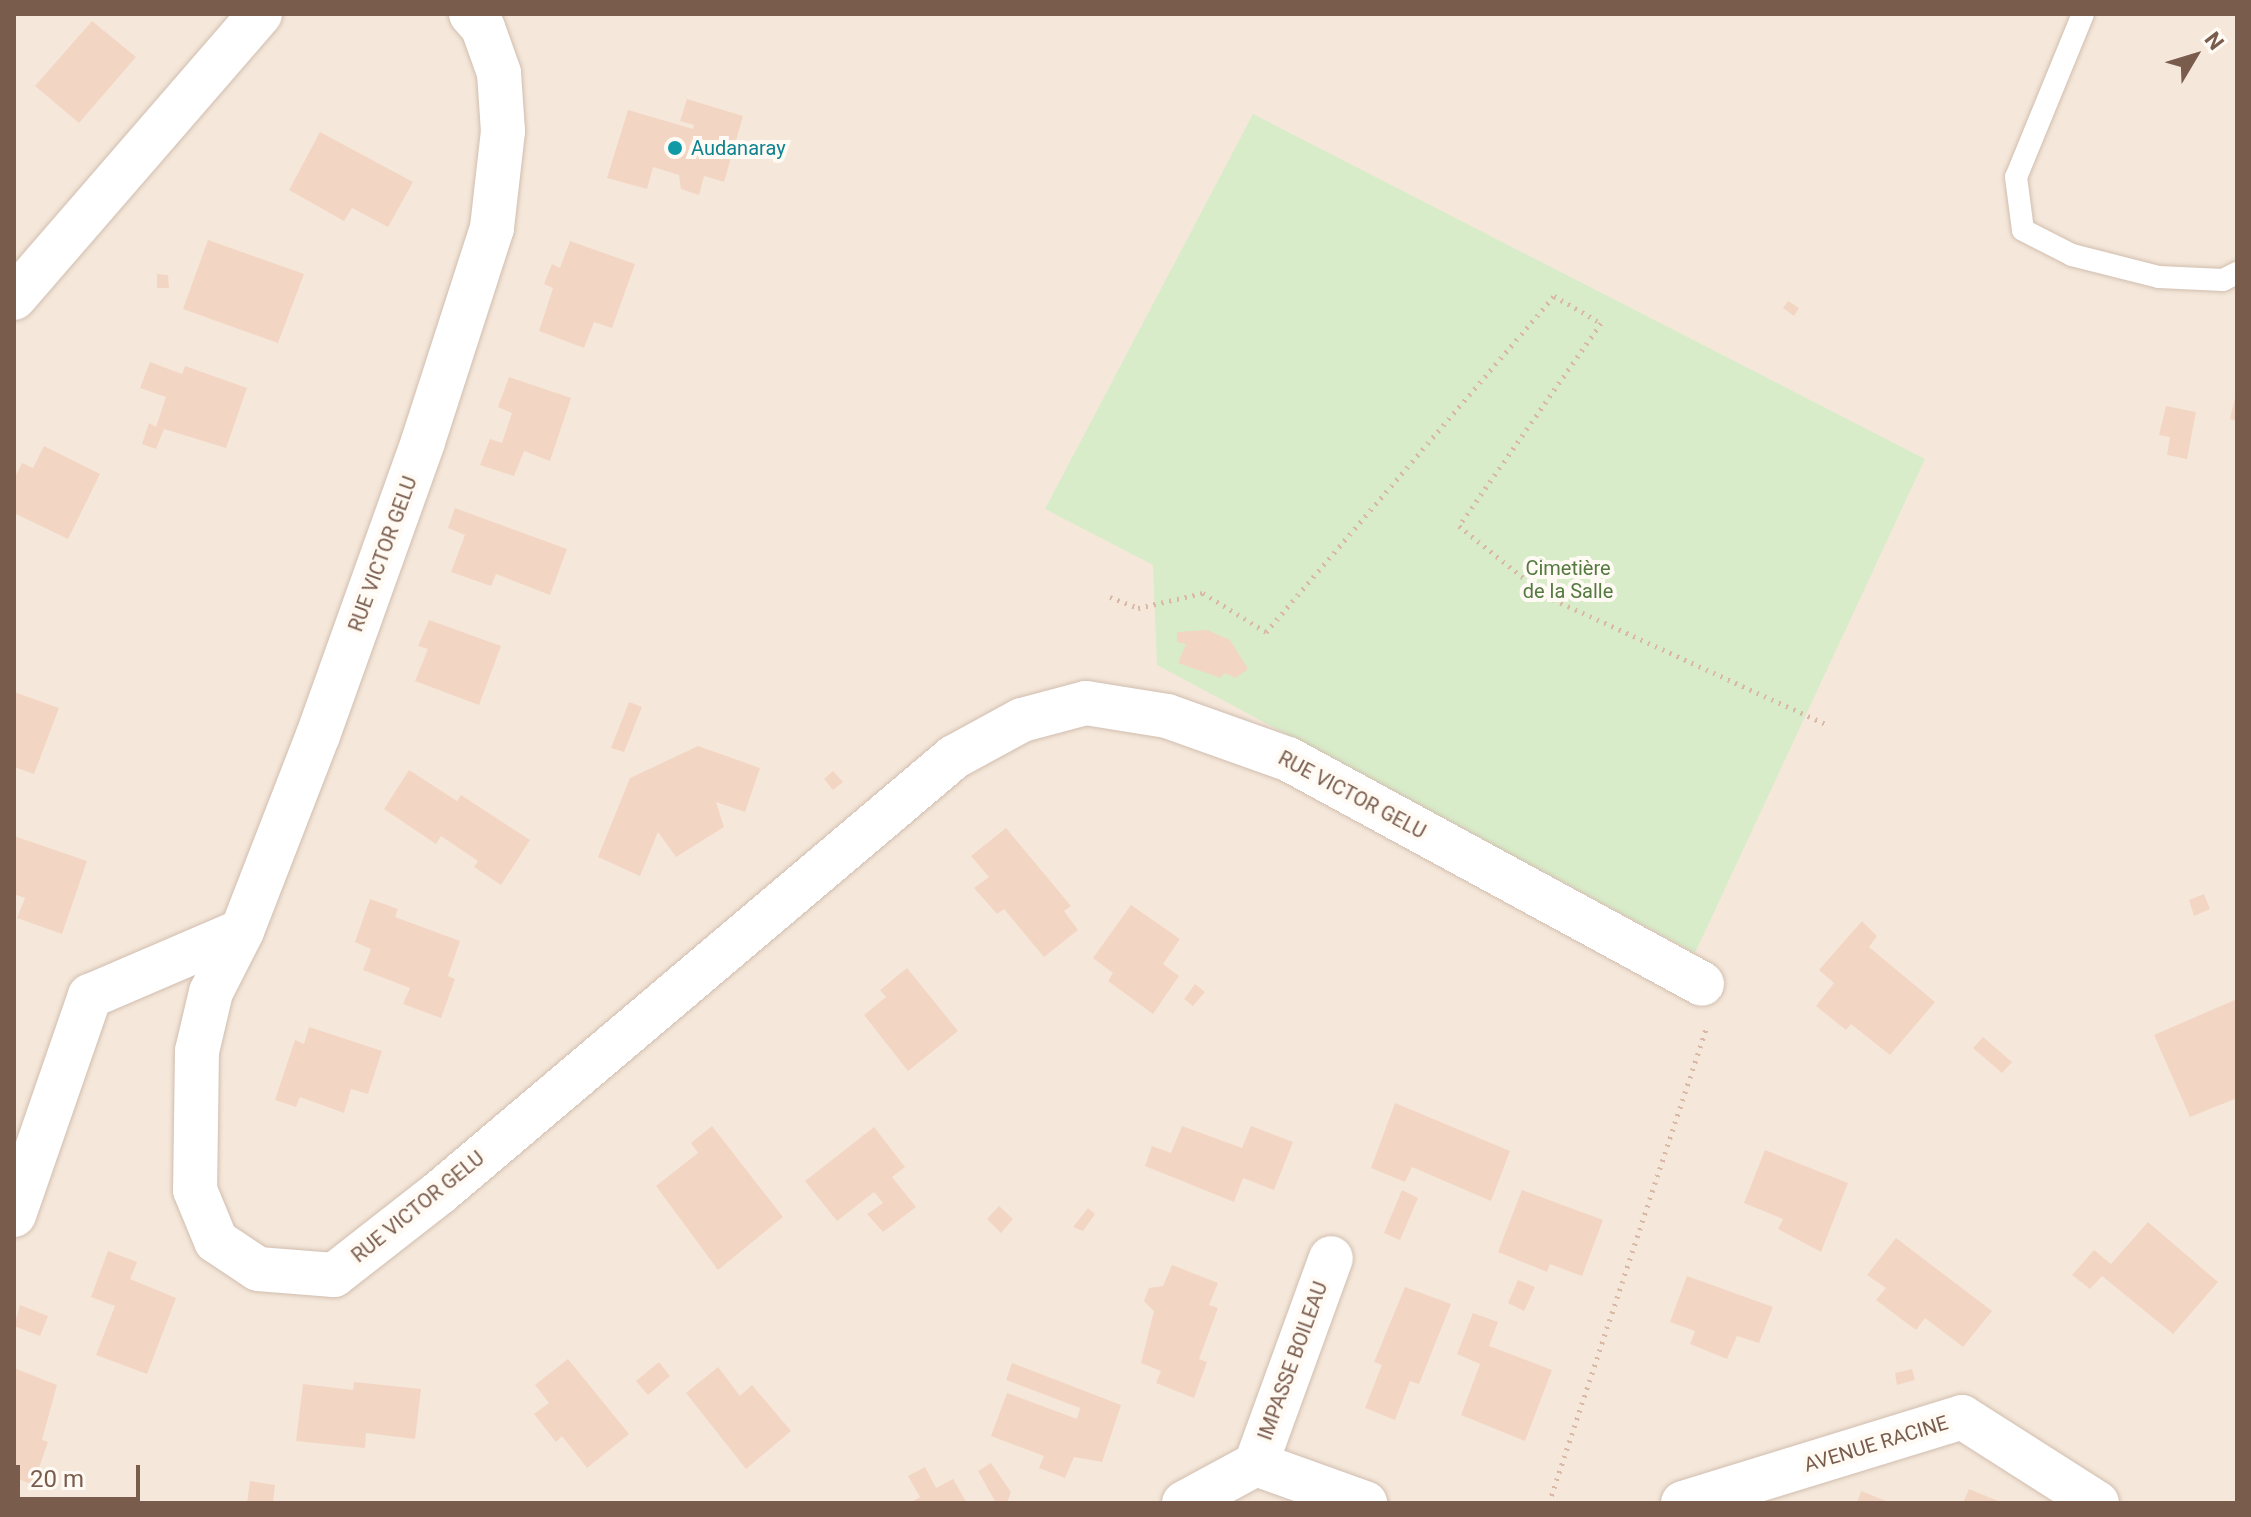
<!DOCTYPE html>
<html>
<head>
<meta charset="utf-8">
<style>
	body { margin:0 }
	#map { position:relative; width:2251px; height:1517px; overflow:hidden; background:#fdf6ec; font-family:Roboto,sans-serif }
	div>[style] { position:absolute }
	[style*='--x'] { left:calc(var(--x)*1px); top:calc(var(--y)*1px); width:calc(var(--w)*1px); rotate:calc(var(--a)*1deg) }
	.residential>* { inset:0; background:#f5e8da }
	.green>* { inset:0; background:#d8ecc9 }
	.building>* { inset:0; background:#f3d5c3 }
	.path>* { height:5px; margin-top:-2.5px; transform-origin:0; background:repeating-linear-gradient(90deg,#d9b8a5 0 2px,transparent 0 8px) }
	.roads { filter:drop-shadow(0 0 2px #d1beb0) drop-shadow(0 0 2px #d1beb0) }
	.service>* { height:22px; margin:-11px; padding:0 11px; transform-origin:11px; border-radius:11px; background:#fff }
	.minor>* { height:44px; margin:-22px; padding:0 22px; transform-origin:22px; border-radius:22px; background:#fff }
	.dots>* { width:22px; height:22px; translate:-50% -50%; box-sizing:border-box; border:4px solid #fffaf3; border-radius:50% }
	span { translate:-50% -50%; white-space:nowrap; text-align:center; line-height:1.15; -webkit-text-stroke:8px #fffaf3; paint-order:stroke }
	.culture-label { font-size:20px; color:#0d838f }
	.left { translate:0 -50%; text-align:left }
	.street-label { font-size:20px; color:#7a5c4d }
	.park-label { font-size:20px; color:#537a41 }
	.frame { position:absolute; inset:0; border:16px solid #7a5c4d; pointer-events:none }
	.north { position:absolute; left:2155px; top:16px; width:80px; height:80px; -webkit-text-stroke:6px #fffaf3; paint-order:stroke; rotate:52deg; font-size:22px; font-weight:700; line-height:32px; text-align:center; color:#7a5c4d }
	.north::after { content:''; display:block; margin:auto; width:28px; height:36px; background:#7a5c4d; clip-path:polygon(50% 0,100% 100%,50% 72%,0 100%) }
	.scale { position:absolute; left:16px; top:1465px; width:124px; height:36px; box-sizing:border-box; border:4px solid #7a5c4d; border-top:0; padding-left:10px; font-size:24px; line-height:28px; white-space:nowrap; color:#7a5c4d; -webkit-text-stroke:6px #fffaf3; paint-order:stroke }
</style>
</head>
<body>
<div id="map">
	<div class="residential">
		<div style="clip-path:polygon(14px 14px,2237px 14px,2237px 1503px,14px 1503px)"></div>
	</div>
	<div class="green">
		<div style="clip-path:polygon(1253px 114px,1925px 459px,1695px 953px,1157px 665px,1153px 565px,1045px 509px)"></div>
	</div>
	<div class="building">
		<div style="clip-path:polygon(92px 21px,136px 57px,79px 123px,35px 86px)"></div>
		<div style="clip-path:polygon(687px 99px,743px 116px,724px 182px,704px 176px,699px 195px,681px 189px,679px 175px,653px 167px,647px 189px,607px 178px,628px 110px,693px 129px,694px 125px,680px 121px)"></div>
		<div style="clip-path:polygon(320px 132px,413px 182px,388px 227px,352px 208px,344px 221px,289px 190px)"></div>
		<div style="clip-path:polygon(208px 240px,304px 274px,278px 343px,183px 309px)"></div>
		<div style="clip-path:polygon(570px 241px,635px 264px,612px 328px,594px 322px,584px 348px,539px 331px,553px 288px,544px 284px,552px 264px,560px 268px)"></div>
		<div style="clip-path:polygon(157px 274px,168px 275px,169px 288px,157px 288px)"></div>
		<div style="clip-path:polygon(1788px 301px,1799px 308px,1794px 316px,1783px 308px)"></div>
		<div style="clip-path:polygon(150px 362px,182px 374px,185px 366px,247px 388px,226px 448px,164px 429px,156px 449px,142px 444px,149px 423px,156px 427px,166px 397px,140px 388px)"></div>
		<div style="clip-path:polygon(509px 377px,571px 398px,550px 461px,524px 451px,514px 476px,480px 465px,490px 439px,502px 443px,512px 413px,498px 407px)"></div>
		<div style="clip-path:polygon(2236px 394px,2237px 394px,2237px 421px,2230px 419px)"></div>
		<div style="clip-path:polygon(2166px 406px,2196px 412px,2187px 459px,2167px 455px,2170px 437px,2159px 435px)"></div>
		<div style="clip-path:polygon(44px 446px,100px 474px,68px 539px,14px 513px,14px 479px,22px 463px,33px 468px)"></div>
		<div style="clip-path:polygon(455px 508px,567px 549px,550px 595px,496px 574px,491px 586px,451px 572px,465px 535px,448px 528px)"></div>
		<div style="clip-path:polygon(429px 620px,501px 646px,479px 705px,415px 681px,428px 649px,418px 646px)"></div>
		<div style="clip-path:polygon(1207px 630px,1230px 640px,1248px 669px,1236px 678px,1224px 673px,1221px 678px,1178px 663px,1186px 644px,1177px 642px,1177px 632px)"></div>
		<div style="clip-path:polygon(14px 692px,59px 708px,34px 774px,14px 767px)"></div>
		<div style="clip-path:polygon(629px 702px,642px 707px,624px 752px,611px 748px)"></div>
		<div style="clip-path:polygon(698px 746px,760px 768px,745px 812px,716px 802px,724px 827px,676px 857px,658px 832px,640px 876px,598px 857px,630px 778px)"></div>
		<div style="clip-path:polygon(409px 770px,457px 801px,461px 795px,530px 840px,501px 885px,474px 867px,478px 861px,441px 836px,436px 844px,384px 809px)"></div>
		<div style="clip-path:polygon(833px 771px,843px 782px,833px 790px,824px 779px)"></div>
		<div style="clip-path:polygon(1006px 828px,1071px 906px,1064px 911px,1078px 930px,1044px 957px,1004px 909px,997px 914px,974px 888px,989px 877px,971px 856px)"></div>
		<div style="clip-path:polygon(14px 836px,87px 861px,62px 934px,17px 918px,25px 898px,14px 894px)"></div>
		<div style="clip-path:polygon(2204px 894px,2210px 909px,2194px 916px,2189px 900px)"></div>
		<div style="clip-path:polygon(370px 899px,398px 909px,395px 917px,460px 941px,448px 976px,455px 979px,441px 1018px,403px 1004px,410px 988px,363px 970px,371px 949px,355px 942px)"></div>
		<div style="clip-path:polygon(1131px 905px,1180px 939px,1163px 964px,1179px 976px,1153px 1014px,1108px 981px,1113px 973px,1093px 958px)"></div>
		<div style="clip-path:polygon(1862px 921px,1877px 936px,1869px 947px,1935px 1002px,1890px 1055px,1851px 1024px,1846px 1030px,1816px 1006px,1834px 983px,1819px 970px)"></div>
		<div style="clip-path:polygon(907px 968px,958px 1031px,908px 1071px,864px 1015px,886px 997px,880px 990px)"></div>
		<div style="clip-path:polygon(1195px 984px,1205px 992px,1193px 1006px,1184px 999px)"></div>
		<div style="clip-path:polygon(2237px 999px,2237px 1098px,2190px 1117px,2154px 1035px)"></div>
		<div style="clip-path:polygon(309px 1027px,382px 1051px,368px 1094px,351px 1089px,344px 1113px,300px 1097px,296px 1107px,275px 1100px,295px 1040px,304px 1044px)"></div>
		<div style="clip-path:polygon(1983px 1037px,2012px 1062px,2002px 1073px,1973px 1048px)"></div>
		<div style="clip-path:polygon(1395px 1103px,1510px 1151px,1491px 1201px,1412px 1167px,1405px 1182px,1371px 1168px)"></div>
		<div style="clip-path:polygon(712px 1126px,783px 1217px,718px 1270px,656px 1186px,698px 1153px,691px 1143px)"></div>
		<div style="clip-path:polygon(1182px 1126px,1242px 1148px,1251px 1126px,1293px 1142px,1274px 1190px,1243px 1178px,1234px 1202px,1145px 1166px,1152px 1146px,1171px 1153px)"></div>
		<div style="clip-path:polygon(874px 1127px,905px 1167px,892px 1177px,916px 1207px,883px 1232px,867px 1214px,883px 1203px,874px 1192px,837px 1221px,805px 1181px)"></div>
		<div style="clip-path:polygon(1765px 1150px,1848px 1183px,1821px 1252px,1778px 1229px,1783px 1219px,1744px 1203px)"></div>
		<div style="clip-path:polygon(1402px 1190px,1418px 1198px,1400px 1240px,1384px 1233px)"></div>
		<div style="clip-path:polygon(1522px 1190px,1603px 1220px,1582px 1276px,1550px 1264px,1547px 1272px,1498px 1252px)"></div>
		<div style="clip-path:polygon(999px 1206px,1013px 1219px,1001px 1233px,987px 1219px)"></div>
		<div style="clip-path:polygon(1088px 1208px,1095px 1214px,1083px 1231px,1073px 1227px)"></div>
		<div style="clip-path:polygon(2148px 1222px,2218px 1282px,2173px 1334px,2102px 1276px,2090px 1289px,2072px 1275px,2094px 1250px,2111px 1264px)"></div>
		<div style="clip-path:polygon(1896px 1238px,1992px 1311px,1963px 1347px,1925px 1318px,1916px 1330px,1876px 1300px,1886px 1288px,1867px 1275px)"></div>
		<div style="clip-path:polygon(108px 1251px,137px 1262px,130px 1279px,176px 1298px,147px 1374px,96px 1355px,115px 1306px,91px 1297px)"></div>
		<div style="clip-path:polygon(1172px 1265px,1218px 1283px,1209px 1305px,1218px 1308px,1199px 1359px,1207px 1362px,1194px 1398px,1156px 1383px,1161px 1371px,1141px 1363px,1154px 1311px,1144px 1301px,1149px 1288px,1163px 1286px)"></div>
		<div style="clip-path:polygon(1687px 1276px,1773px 1307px,1759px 1343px,1737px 1336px,1727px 1359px,1690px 1344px,1695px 1331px,1670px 1322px)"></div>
		<div style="clip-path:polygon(1518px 1280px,1535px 1287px,1524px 1311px,1508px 1303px)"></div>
		<div style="clip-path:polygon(1405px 1287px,1451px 1304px,1419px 1384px,1410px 1381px,1395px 1420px,1365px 1408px,1382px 1365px,1374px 1362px)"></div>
		<div style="clip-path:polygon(20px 1305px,48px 1316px,40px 1336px,14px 1326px)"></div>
		<div style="clip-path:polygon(1473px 1313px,1498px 1322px,1489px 1346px,1552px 1370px,1525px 1441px,1461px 1415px,1480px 1364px,1457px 1354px)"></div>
		<div style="clip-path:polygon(568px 1359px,629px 1434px,587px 1468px,562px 1436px,556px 1442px,534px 1414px,549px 1403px,535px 1385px)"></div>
		<div style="clip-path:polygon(659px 1362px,670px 1376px,648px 1395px,636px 1381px)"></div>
		<div style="clip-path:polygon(1012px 1363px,1121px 1405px,1102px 1462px,1074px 1457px,1065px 1478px,1039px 1468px,1044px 1456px,991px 1436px,1007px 1393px,1077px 1419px,1080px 1408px,1006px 1380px)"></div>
		<div style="clip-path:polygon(718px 1367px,740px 1396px,752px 1385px,791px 1431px,746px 1469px,686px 1393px)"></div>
		<div style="clip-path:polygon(14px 1368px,57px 1385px,42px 1440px,48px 1442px,33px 1485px,14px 1477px)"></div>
		<div style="clip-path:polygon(1912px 1369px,1915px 1380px,1897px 1385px,1895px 1373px)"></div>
		<div style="clip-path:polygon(354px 1382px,421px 1389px,415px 1439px,366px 1433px,365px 1448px,296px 1441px,303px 1384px,353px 1390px)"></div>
		<div style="clip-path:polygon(991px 1463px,1011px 1492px,1007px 1503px,996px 1503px,978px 1471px)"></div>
		<div style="clip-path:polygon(925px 1467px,936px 1488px,953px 1479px,967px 1503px,910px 1503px,920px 1497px,908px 1476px)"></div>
		<div style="clip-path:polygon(250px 1481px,275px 1485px,273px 1503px,247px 1503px)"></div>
		<div style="clip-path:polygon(1969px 1489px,2003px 1503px,1963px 1503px)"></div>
		<div style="clip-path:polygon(1861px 1491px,1891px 1503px,1857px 1503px)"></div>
	</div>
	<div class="path">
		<div style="--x:1110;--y:597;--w:30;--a:21"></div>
		<div style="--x:1138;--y:608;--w:67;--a:-13"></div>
		<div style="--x:1203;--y:593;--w:74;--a:31.8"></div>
		<div style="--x:1266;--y:632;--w:443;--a:-49.4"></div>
		<div style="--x:1554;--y:296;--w:54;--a:29.9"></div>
		<div style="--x:1601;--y:323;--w:248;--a:125"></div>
		<div style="--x:1459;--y:526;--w:112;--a:38.8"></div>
		<div style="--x:1546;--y:596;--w:310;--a:24.6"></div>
		<div style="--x:1549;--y:1503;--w:502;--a:-71.67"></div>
	</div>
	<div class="roads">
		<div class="service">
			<div style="--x:2083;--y:14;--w:176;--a:112.3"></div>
			<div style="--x:2016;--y:177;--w:53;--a:82.5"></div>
			<div style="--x:2023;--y:230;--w:55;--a:27"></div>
			<div style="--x:2072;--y:255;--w:90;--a:14.2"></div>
			<div style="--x:2159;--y:277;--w:64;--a:2.7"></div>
			<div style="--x:2223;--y:280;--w:16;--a:-27"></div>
		</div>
		<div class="minor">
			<div style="--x:471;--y:14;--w:18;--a:49"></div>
			<div style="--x:483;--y:28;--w:48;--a:70.4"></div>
			<div style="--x:499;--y:73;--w:58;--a:86.1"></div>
			<div style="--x:503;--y:131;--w:98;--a:96.5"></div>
			<div style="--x:492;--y:228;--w:225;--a:107.9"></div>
			<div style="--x:423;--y:442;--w:311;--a:109.7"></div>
			<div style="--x:318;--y:735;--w:210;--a:111.2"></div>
			<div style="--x:242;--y:931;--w:68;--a:116.9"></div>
			<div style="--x:211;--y:992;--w:61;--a:103.3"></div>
			<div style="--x:197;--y:1051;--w:139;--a:90.8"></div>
			<div style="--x:195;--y:1190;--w:55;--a:67.6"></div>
			<div style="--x:216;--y:1241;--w:50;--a:33.7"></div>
			<div style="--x:258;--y:1269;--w:76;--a:4.5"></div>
			<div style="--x:334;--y:1275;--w:133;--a:-38"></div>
			<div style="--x:439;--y:1193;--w:675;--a:-40.25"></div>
			<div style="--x:954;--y:757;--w:77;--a:-28.6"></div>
			<div style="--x:1022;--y:720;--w:66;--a:-14.9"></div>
			<div style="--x:1086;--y:703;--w:82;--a:9.1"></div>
			<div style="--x:1167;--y:716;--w:128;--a:19.6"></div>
			<div style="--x:1288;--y:759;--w:471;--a:28.5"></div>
			<div style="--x:14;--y:298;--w:376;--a:-49.1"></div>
			<div style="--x:14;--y:1215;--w:232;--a:-70.9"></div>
			<div style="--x:90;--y:996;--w:165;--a:-23.2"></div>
			<div style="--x:1256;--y:1464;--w:219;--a:-70"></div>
			<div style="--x:1184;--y:1503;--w:82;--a:-28.4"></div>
			<div style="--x:1256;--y:1464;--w:116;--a:19.7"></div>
			<div style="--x:1683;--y:1503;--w:292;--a:-17.1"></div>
			<div style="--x:1962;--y:1417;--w:160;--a:32.5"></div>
		</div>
	</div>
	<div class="dots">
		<div style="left:675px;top:148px;background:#0f9aa8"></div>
	</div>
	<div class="culture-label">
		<span class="left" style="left:691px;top:148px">Audanaray</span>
	</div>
	<div class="street-label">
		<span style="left:383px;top:554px;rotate:-70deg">RUE VICTOR GELU</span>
		<span style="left:1352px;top:795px;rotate:28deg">RUE VICTOR GELU</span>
		<span style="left:418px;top:1207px;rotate:-39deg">RUE VICTOR GELU</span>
		<span style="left:1293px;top:1361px;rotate:-70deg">IMPASSE BOILEAU</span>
		<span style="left:1876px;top:1444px;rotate:-17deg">AVENUE RACINE</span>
	</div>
	<div class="park-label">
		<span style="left:1568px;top:580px">Cimetière<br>de la Salle</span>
	</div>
	<div class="frame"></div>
	<div class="north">N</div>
	<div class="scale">20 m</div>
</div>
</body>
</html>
